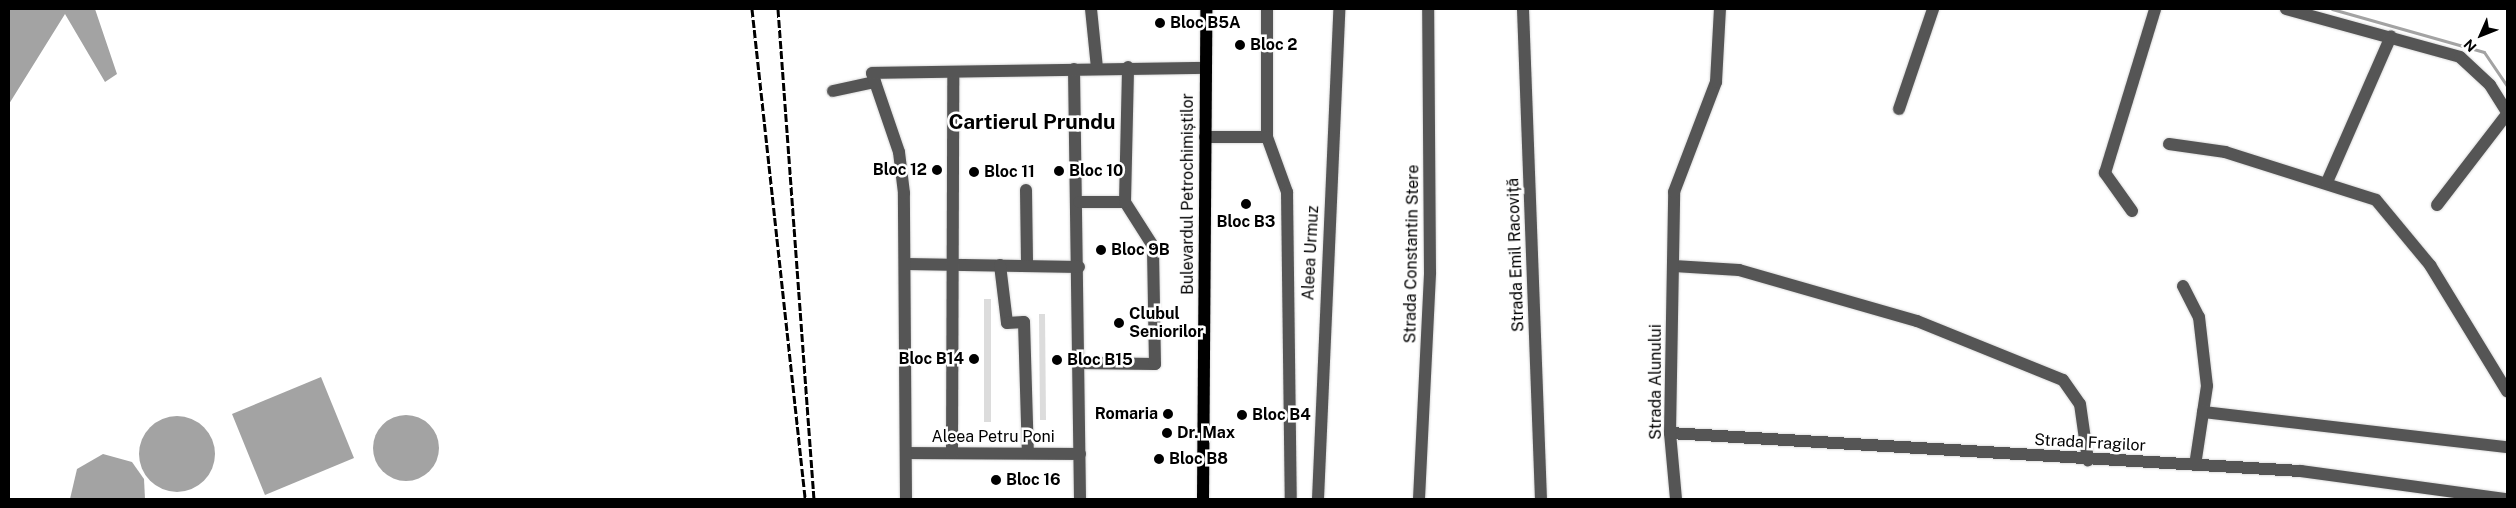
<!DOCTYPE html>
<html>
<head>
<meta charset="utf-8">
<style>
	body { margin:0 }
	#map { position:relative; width:2516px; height:508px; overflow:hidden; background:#fff; font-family:"Public Sans",sans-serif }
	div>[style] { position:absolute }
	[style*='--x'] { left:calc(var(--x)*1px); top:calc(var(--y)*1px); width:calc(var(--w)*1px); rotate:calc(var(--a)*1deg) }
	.green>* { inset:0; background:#dcdcdc }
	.water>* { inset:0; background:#a3a3a3 }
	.round { border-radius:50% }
	.stream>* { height:3px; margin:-1.5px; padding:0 1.5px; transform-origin:1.5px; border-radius:1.5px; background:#a3a3a3 }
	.roads { filter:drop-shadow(0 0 1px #dbdbdb) drop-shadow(0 0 1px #dbdbdb) }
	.minor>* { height:12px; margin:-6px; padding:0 6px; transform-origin:6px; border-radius:6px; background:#555 }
	.major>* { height:12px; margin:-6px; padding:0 6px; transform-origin:6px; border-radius:6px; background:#000 }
	.rail>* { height:3px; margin-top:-1.5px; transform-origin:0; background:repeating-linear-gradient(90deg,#000 0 8px,transparent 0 10.5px) }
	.dots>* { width:14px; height:14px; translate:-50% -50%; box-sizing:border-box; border:2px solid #fff; border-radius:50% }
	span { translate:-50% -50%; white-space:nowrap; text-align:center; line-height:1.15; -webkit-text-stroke:5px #fff; paint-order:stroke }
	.poi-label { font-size:16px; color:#000; font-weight:700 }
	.left { translate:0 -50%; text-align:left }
	.right { translate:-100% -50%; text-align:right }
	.street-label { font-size:16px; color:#000 }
	.district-label { font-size:21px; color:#000; font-weight:700 }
	.frame { position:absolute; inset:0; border:10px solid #000; pointer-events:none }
	.north { position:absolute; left:2456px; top:10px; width:50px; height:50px; -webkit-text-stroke:4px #fff; paint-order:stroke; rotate:226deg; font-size:14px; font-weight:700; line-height:20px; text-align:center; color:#000 }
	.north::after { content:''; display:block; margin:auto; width:18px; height:22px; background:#000; clip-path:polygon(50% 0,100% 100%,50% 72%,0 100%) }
</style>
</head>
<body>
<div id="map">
	<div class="green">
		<div style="clip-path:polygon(984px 299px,991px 299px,991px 422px,984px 422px)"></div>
		<div style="clip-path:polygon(1039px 314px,1045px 314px,1046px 420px,1040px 420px)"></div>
	</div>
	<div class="water">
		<div style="clip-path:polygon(9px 9px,95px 9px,117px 74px,105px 82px,65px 14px,9px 104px)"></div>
		<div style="clip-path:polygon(321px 377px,354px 458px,265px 495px,232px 414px)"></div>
		<div class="round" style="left:373px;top:415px;width:66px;height:66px"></div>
		<div class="round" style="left:139px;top:416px;width:76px;height:76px"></div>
		<div style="clip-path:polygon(103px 454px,132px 462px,144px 479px,145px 499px,70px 499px,77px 469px)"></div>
	</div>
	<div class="stream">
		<div style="--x:2332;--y:9;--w:158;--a:15.8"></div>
		<div style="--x:2484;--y:52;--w:41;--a:55.9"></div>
	</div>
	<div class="roads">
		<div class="minor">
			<div style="--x:1091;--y:9;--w:59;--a:84.2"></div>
			<div style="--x:1267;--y:9;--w:128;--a:90"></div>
			<div style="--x:1523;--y:9;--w:490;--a:87.9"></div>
			<div style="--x:2286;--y:9;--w:180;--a:15.4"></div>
			<div style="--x:2460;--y:57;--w:41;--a:43"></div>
			<div style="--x:2490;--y:85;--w:32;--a:58"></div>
			<div style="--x:1074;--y:69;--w:430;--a:89.2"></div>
			<div style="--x:833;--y:91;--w:43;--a:-12.1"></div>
			<div style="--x:1899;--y:109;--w:106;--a:-71.2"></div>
			<div style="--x:1205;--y:137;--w:62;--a:0"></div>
			<div style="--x:1267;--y:137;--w:59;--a:70"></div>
			<div style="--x:1287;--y:192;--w:307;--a:89.3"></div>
			<div style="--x:2169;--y:144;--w:57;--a:8.1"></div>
			<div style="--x:2225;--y:152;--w:158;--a:17.6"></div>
			<div style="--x:2376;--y:200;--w:85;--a:50.3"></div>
			<div style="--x:2430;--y:265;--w:148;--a:58.6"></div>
			<div style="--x:2327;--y:182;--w:159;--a:-66.3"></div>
			<div style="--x:1026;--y:190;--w:76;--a:89.2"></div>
			<div style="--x:1079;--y:202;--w:46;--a:0"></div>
			<div style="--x:2437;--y:205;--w:115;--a:-52.4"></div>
			<div style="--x:2132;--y:211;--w:47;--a:-125.4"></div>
			<div style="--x:2105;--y:173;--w:171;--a:-73"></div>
			<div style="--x:906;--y:264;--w:173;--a:1"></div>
			<div style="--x:1000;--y:265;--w:58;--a:83.1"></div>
			<div style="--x:1007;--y:323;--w:17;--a:-3"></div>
			<div style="--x:1024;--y:322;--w:131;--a:88.3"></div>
			<div style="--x:1674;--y:266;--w:65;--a:3.5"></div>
			<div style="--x:1739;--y:270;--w:185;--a:16"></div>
			<div style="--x:1917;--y:321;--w:157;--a:22"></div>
			<div style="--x:2063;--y:380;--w:29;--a:55"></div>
			<div style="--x:2080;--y:404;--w:57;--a:81.9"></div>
			<div style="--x:2183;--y:286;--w:35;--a:63"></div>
			<div style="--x:2199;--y:317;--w:69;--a:83.4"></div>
			<div style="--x:2207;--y:386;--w:80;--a:98.6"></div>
			<div style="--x:1079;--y:363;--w:76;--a:0.8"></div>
			<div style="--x:1155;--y:364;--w:118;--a:-91"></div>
			<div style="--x:1153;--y:246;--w:52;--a:-122.5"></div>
			<div style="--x:1125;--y:202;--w:135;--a:-88.7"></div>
			<div style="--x:2203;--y:412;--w:306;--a:6.6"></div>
			<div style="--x:1670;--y:433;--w:632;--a:3.45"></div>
			<div style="--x:2301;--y:471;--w:207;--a:7.8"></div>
			<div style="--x:906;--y:453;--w:174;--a:0.3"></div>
			<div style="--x:952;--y:453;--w:381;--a:-89.8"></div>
			<div style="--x:906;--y:499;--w:306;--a:-90.4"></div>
			<div style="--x:904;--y:193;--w:41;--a:-97"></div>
			<div style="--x:899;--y:152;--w:83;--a:-108.9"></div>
			<div style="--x:872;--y:73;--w:332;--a:-0.9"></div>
			<div style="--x:1318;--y:499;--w:490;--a:-87.5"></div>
			<div style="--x:1419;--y:499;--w:227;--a:-87.2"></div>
			<div style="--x:1430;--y:272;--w:263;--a:-90.4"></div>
			<div style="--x:1676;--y:499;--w:66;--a:-95.2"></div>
			<div style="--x:1670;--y:433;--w:241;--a:-89"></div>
			<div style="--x:1674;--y:192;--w:118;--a:-69.1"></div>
			<div style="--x:1716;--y:82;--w:73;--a:-86.9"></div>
		</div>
		<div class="major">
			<div style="--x:1203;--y:499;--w:490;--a:-89.6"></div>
		</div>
	</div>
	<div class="rail">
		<div style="--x:752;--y:9;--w:493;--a:83.8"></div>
		<div style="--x:778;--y:9;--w:491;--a:85.8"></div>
	</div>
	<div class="dots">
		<div style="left:1160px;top:23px;background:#000"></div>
		<div style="left:1240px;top:45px;background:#000"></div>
		<div style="left:937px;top:170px;background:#000"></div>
		<div style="left:1059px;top:171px;background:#000"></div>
		<div style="left:974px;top:172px;background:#000"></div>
		<div style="left:1246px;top:204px;background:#000"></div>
		<div style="left:1101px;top:250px;background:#000"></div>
		<div style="left:1119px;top:323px;background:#000"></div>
		<div style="left:974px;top:359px;background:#000"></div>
		<div style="left:1057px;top:360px;background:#000"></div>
		<div style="left:1168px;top:414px;background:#000"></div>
		<div style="left:1242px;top:415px;background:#000"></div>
		<div style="left:1167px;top:433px;background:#000"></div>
		<div style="left:1159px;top:459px;background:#000"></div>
		<div style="left:996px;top:480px;background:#000"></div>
	</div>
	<div class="poi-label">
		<span class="left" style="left:1170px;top:23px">Bloc B5A</span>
		<span class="left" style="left:1250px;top:45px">Bloc 2</span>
		<span class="right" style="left:927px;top:170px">Bloc 12</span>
		<span class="left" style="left:1069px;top:171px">Bloc 10</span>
		<span class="left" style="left:984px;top:172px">Bloc 11</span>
		<span style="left:1246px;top:222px">Bloc B3</span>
		<span class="left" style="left:1111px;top:250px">Bloc 9B</span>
		<span class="left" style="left:1129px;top:323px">Clubul<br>Seniorilor</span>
		<span class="right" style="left:964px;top:359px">Bloc B14</span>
		<span class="left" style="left:1067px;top:360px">Bloc B15</span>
		<span class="right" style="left:1158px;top:414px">Romaria</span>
		<span class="left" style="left:1252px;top:415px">Bloc B4</span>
		<span class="left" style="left:1177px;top:433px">Dr. Max</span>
		<span class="left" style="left:1169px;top:459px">Bloc B8</span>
		<span class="left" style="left:1006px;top:480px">Bloc 16</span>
	</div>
	<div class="street-label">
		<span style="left:1188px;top:194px;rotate:-90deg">Bulevardul Petrochimiștilor</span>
		<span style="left:1311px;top:253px;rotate:-87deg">Aleea Urmuz</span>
		<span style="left:1412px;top:254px;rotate:-89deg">Strada Constantin Stere</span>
		<span style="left:1516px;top:255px;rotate:-92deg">Strada Emil Racoviță</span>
		<span style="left:1656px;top:382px;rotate:-90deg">Strada Alunului</span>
		<span style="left:993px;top:437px">Aleea Petru Poni</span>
		<span style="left:2090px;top:443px;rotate:3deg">Strada Fragilor</span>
	</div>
	<div class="district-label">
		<span style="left:1032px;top:122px">Cartierul Prundu</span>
	</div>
	<div class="frame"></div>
	<div class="north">N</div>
</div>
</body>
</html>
